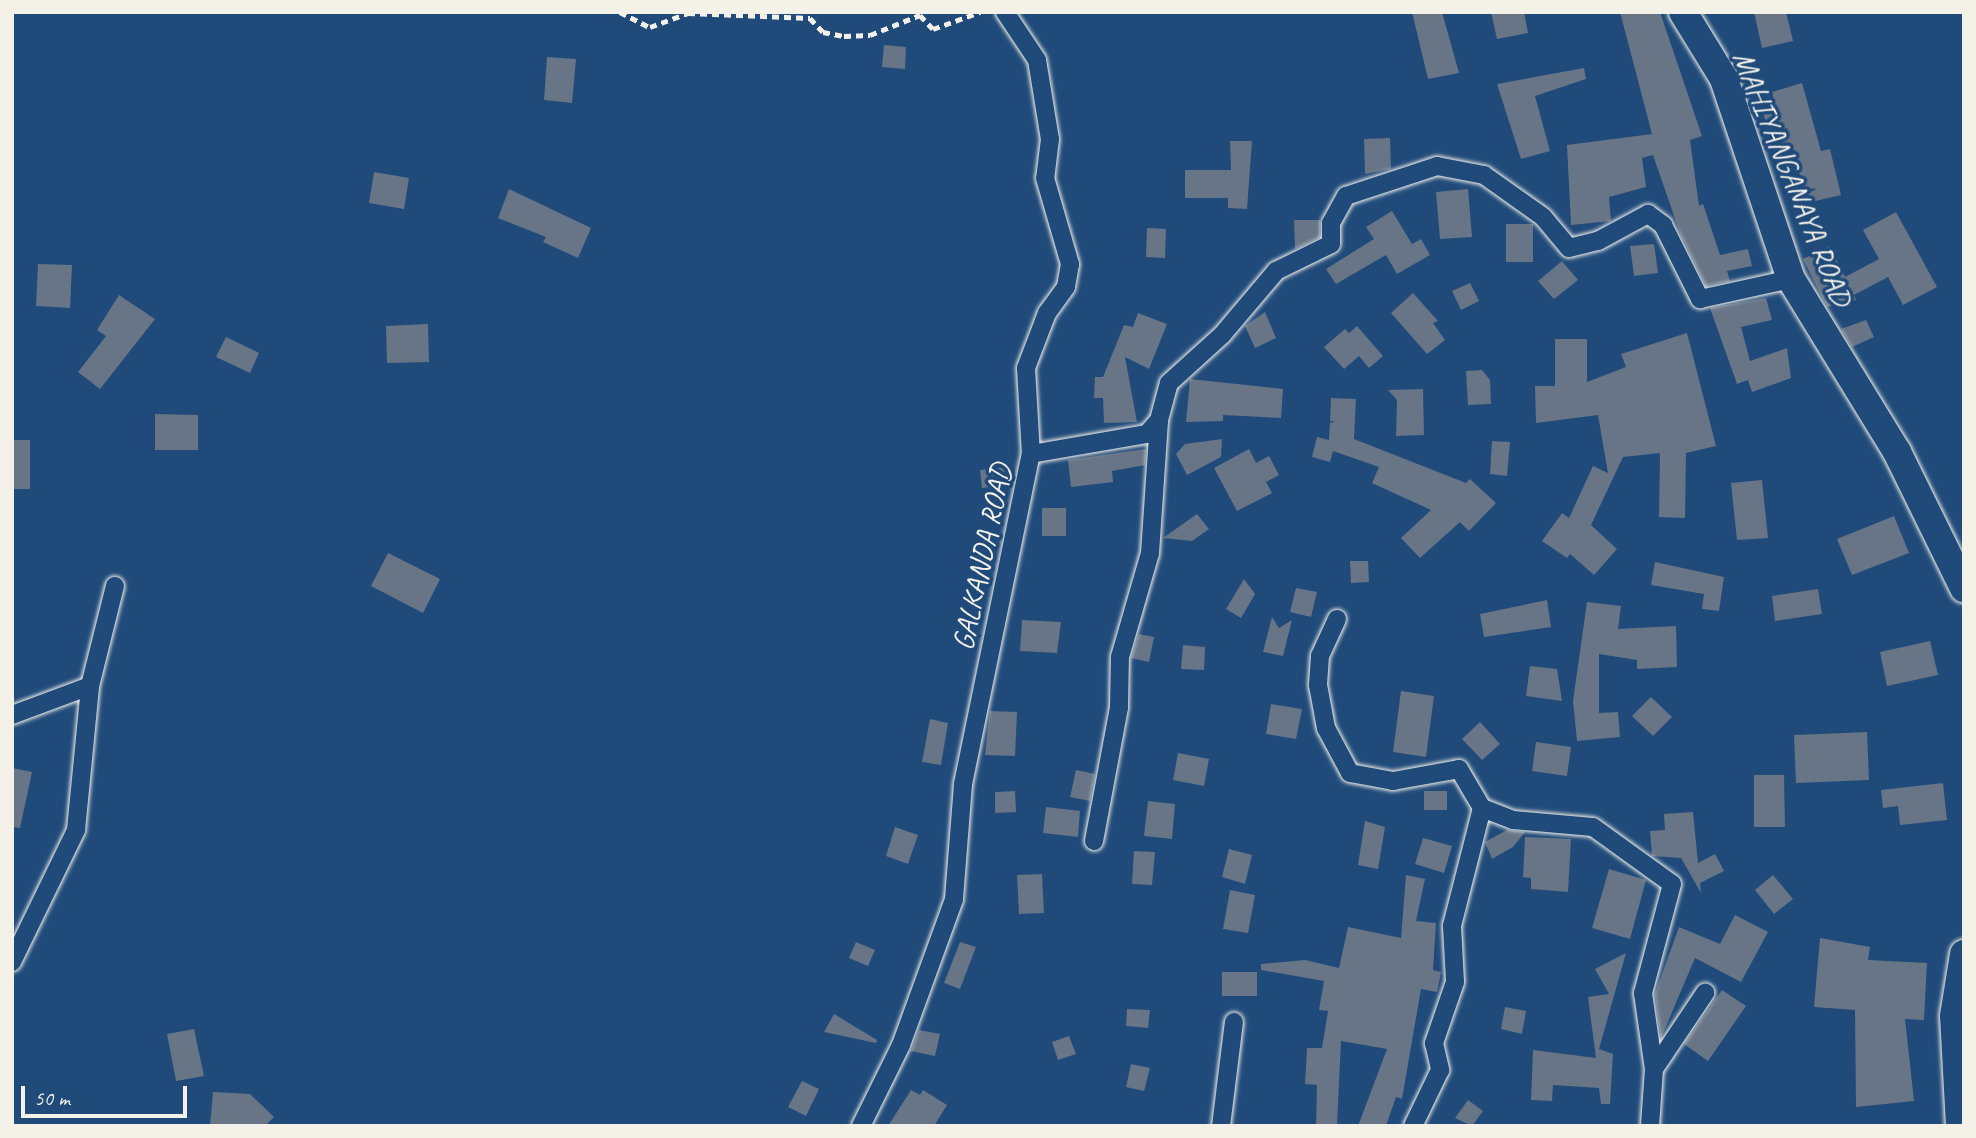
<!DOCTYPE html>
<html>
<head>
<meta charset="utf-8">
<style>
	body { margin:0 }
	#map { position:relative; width:1976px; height:1138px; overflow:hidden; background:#1f4a7a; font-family:Caveat,sans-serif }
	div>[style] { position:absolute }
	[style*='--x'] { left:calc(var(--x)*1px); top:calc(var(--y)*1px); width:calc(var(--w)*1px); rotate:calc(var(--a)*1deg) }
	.building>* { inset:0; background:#677587 }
	.path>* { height:4.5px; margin-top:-2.25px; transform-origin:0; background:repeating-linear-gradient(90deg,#f4f1e8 0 7px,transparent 0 12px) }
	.roads { filter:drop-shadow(0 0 2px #f4f1e8) drop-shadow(0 0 2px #f4f1e8) }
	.street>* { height:18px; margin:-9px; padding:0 9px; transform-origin:9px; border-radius:9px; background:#1f4a7a }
	.primary>* { height:28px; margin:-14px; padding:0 14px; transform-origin:14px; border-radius:14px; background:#1f4a7a }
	span { translate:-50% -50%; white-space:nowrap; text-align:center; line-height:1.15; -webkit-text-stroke:7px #1f4a7a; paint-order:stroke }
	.street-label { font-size:30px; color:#f4f1e8 }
	.frame { position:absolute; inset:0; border:14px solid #f4f1e8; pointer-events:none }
	.scale { position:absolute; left:21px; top:1086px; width:166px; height:32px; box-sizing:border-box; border:4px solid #f4f1e8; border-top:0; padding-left:9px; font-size:21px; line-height:24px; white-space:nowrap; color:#f4f1e8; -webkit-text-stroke:5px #1f4a7a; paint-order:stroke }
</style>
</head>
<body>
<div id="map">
	<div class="building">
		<div style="clip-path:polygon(1412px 12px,1442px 12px,1459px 73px,1428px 79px)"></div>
		<div style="clip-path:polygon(1491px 12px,1524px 12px,1528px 33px,1497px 39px)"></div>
		<div style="clip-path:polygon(1620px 12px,1660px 12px,1702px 136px,1690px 140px,1699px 206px,1703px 204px,1720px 255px,1748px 249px,1752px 266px,1727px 271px,1730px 281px,1706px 286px,1680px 233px,1653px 155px,1642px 158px,1646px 187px,1609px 197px,1611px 221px,1571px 225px,1567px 145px,1652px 134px)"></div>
		<div style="clip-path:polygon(1754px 12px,1786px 12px,1793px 41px,1762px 48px)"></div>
		<div style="clip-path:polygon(884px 45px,906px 47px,905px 69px,882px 67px)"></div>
		<div style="clip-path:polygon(547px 57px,576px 59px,572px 103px,544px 100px)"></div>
		<div style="clip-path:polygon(1584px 68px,1586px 79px,1535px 96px,1550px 151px,1521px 159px,1497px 84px)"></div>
		<div style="clip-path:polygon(1802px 83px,1821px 151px,1830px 149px,1841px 195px,1807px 203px,1793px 149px,1774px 154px,1763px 112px,1776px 109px,1772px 92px)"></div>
		<div style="clip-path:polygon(1390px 138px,1391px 169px,1365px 174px,1364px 139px)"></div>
		<div style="clip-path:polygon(1230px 141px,1252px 141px,1247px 209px,1228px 208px,1228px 198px,1185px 198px,1185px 170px,1231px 170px)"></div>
		<div style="clip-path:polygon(374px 172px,409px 178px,404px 209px,369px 203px)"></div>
		<div style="clip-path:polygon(509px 189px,591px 228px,578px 258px,543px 242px,546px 237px,498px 218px)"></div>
		<div style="clip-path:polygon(1468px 189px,1472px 237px,1440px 239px,1436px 192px)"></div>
		<div style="clip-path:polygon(1392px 211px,1412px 244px,1421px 239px,1430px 255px,1397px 274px,1386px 255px,1336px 284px,1326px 269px,1374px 239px,1366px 227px)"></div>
		<div style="clip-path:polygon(1896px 212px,1937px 287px,1903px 305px,1888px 277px,1854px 295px,1856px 300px,1827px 307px,1803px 259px,1830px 246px,1845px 277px,1879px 259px,1863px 230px)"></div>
		<div style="clip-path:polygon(1294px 220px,1320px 220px,1320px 237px,1295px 249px)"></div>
		<div style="clip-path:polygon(1506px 224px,1533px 224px,1533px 262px,1506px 262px)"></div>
		<div style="clip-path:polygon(1147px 228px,1166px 229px,1165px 258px,1146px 257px)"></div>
		<div style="clip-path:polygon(1654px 244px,1658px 273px,1634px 276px,1630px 246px)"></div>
		<div style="clip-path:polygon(1562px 261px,1578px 280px,1554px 299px,1538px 281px)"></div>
		<div style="clip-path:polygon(38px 264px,72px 265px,70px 308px,36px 306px)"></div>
		<div style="clip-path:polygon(1470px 283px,1479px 301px,1461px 310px,1452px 291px)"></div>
		<div style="clip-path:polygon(1413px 293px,1438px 321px,1433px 323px,1445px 340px,1427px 354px,1391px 313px)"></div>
		<div style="clip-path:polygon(119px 295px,155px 319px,100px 389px,78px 372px,106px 336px,97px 330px)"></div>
		<div style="clip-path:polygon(1766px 298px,1772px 320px,1741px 327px,1750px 361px,1787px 348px,1791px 378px,1752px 392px,1748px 380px,1737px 384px,1710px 308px)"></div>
		<div style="clip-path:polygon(1265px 312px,1276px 338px,1255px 348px,1245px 326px)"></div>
		<div style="clip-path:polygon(1138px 313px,1167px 324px,1149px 369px,1125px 357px,1137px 422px,1104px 423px,1103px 398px,1094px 398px,1095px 377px,1103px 377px,1124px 325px,1133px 327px)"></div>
		<div style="clip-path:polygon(1866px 320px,1874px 337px,1852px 347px,1841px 329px)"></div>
		<div style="clip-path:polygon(428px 324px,429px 362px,387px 363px,386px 326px)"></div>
		<div style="clip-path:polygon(1357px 326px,1383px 356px,1369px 368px,1359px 356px,1344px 369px,1324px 347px,1345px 329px,1349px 333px)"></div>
		<div style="clip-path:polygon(1687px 333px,1716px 446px,1686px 453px,1685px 518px,1659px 517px,1660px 453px,1623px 457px,1591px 525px,1617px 549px,1594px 575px,1570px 554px,1567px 558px,1542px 541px,1562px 513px,1569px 518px,1593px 466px,1608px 473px,1598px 415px,1536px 423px,1535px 386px,1555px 386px,1555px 339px,1587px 339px,1587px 382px,1626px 367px,1621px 354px)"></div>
		<div style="clip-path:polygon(226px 337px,259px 353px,250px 373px,216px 357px)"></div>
		<div style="clip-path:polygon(1482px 370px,1490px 380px,1491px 404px,1468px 405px,1466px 371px)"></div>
		<div style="clip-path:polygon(1190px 379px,1283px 389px,1281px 418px,1223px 415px,1223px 421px,1186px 422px)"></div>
		<div style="clip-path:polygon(1423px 389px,1424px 435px,1396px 436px,1397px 400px,1388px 390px)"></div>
		<div style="clip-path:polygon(1331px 398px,1356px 399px,1354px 439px,1466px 483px,1470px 479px,1496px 503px,1469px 531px,1460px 522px,1420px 558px,1401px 538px,1431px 510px,1372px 483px,1379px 467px,1333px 451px,1330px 462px,1312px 457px,1317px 437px,1329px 440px,1330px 423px,1335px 421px,1330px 421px)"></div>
		<div style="clip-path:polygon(155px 414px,198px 415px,198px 450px,155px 450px)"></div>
		<div style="clip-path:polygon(1222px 439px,1221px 457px,1187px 475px,1176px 454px,1185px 444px)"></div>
		<div style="clip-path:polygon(12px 440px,30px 440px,30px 489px,12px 489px)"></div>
		<div style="clip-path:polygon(1492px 441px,1510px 442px,1507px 476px,1490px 474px)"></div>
		<div style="clip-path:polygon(1146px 449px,1145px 465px,1112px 471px,1113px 482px,1071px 487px,1068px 460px)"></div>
		<div style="clip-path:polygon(1249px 449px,1256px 463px,1269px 456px,1279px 475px,1266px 482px,1272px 493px,1237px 511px,1214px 468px)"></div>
		<div style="clip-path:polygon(1008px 467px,1010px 485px,982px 488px,980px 470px)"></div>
		<div style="clip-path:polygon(1762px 480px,1768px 538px,1737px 540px,1731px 483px)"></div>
		<div style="clip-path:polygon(1042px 508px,1066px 508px,1066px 536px,1042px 536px)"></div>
		<div style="clip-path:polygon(1197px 514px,1209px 529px,1192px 541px,1163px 538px)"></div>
		<div style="clip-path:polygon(1894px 516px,1909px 553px,1852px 575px,1837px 539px)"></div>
		<div style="clip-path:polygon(388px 553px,440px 579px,423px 613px,371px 586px)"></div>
		<div style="clip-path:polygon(1350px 561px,1368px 561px,1369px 582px,1351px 583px)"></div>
		<div style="clip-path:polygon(1655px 562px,1724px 577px,1719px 611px,1702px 609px,1704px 594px,1651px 585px)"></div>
		<div style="clip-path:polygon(1244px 579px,1255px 594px,1241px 618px,1226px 609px)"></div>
		<div style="clip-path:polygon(1296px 588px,1317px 592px,1311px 617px,1290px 612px)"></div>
		<div style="clip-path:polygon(1818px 589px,1822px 614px,1775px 621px,1772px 596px)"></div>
		<div style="clip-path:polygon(1547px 600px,1551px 627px,1484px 637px,1480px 614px)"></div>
		<div style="clip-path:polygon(1587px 602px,1621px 606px,1618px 629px,1676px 626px,1677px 667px,1637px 669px,1637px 660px,1599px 654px,1599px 713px,1618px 712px,1620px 737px,1577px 741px,1573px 701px)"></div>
		<div style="clip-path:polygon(1272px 617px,1279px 628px,1292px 620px,1283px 656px,1263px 652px)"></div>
		<div style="clip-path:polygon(1022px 620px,1061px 622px,1057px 653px,1020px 651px)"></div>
		<div style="clip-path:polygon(1139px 634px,1154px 637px,1149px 662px,1131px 658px)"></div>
		<div style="clip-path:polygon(1930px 641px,1938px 675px,1887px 686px,1880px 652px)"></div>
		<div style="clip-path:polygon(1183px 645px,1205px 647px,1204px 670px,1181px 669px)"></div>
		<div style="clip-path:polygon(1530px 666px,1557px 669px,1562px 701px,1526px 696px)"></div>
		<div style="clip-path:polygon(1401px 691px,1434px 696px,1426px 757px,1393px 752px)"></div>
		<div style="clip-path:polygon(1651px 697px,1672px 717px,1653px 736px,1632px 716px)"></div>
		<div style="clip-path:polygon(1271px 704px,1302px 709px,1296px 739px,1266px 734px)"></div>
		<div style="clip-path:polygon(990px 711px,1017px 712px,1015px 756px,985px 755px)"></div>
		<div style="clip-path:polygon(930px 719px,948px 723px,941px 765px,922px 762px)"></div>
		<div style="clip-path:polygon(1480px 722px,1500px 744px,1482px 760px,1462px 739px)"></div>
		<div style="clip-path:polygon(1867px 732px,1869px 780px,1796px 783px,1794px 735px)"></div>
		<div style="clip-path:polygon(1536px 742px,1571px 747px,1567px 776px,1532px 771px)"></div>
		<div style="clip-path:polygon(1178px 753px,1209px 759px,1204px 786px,1173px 780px)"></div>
		<div style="clip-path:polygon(12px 768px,32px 772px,20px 828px,12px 827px)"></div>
		<div style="clip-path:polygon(1076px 770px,1095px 774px,1090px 801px,1070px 797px)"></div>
		<div style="clip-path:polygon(1754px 775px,1784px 775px,1785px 827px,1754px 827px)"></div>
		<div style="clip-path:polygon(1943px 783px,1947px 820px,1900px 825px,1898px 806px,1883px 808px,1881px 790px)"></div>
		<div style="clip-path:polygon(1015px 791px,1016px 812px,995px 813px,995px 792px)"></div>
		<div style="clip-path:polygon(1424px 791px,1447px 791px,1447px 810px,1424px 810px)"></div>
		<div style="clip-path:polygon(1148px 801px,1175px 804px,1172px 839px,1144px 836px)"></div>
		<div style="clip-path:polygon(1046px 807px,1080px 811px,1078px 837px,1043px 833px)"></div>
		<div style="clip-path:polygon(1693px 812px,1698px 863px,1715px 854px,1724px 871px,1700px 883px,1701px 893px,1681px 858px,1652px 856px,1650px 831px,1665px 830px,1664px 814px)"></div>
		<div style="clip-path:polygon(1365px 821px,1385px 827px,1378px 869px,1358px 865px)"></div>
		<div style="clip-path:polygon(895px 827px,918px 835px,908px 864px,886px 856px)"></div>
		<div style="clip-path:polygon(1507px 830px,1525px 832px,1513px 847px,1492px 859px,1485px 842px)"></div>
		<div style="clip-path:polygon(1525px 837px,1571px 839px,1568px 892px,1531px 889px,1531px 878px,1523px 877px)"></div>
		<div style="clip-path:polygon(1423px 838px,1452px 846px,1444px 873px,1415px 864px)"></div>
		<div style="clip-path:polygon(1229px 849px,1252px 855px,1245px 884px,1222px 877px)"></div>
		<div style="clip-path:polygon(1134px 851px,1155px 852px,1152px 885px,1132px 884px)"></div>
		<div style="clip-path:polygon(1609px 869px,1646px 880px,1630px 939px,1592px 928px)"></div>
		<div style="clip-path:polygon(1042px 874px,1044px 913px,1019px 914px,1017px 875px)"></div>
		<div style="clip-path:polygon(1406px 875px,1425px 879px,1416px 921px,1436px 923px,1433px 970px,1441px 972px,1437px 992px,1421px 989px,1402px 1099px,1396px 1097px,1386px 1126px,1358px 1126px,1387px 1049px,1341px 1041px,1337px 1126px,1316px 1126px,1317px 1085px,1305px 1084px,1307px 1048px,1322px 1048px,1328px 1011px,1319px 1010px,1324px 981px,1261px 970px,1261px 964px,1305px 960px,1339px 968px,1348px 927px,1401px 938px)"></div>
		<div style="clip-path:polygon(1773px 875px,1793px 899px,1774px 914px,1755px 890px)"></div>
		<div style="clip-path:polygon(1230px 890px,1255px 895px,1248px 933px,1223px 929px)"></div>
		<div style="clip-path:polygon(1735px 915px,1768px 932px,1741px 982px,1695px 958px,1661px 1038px,1655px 994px,1679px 927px,1720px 944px)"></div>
		<div style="clip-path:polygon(1820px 938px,1870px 947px,1868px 960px,1927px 963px,1924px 1020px,1905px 1019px,1914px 1101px,1856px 1107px,1855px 1010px,1814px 1007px)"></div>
		<div style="clip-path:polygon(856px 942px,875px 950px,868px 966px,849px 958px)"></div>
		<div style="clip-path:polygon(960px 942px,976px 947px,960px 989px,944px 983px)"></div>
		<div style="clip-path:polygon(1626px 953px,1599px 1049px,1613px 1054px,1610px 1104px,1601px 1104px,1599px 1088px,1553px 1085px,1552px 1101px,1531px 1100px,1533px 1050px,1596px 1058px,1588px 997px,1609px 994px,1595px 969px)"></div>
		<div style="clip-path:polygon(1222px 972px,1257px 972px,1257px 996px,1222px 996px)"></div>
		<div style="clip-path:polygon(1722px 990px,1746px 1006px,1708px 1061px,1684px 1044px)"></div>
		<div style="clip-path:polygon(1505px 1007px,1526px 1011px,1522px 1034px,1501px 1029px)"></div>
		<div style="clip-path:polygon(1127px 1009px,1150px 1010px,1148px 1028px,1126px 1026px)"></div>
		<div style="clip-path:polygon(834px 1014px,877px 1040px,876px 1043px,824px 1032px)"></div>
		<div style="clip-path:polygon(194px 1029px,204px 1076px,176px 1081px,167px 1034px)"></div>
		<div style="clip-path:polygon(919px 1030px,940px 1034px,935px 1056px,911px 1051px)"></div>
		<div style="clip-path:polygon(1069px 1036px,1076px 1054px,1058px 1060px,1052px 1042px)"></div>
		<div style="clip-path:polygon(1131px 1064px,1150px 1068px,1144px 1091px,1126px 1087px)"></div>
		<div style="clip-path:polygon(802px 1081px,819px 1089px,806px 1116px,788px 1107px)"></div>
		<div style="clip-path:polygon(911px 1090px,920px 1095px,923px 1090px,947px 1105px,934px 1126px,888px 1126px)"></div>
		<div style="clip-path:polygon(213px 1092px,250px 1094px,274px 1117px,265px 1126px,210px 1126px)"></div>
		<div style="clip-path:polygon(1468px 1100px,1483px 1111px,1472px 1126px,1455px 1118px)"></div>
	</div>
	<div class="path">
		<div style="--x:620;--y:12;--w:34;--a:27"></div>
		<div style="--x:650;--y:27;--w:40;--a:-20.2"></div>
		<div style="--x:688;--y:13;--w:122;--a:2.3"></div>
		<div style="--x:810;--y:18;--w:19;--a:47"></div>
		<div style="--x:823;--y:32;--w:21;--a:11"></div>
		<div style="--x:844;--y:36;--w:26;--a:-2"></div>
		<div style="--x:870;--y:35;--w:54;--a:-21.8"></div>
		<div style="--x:920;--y:15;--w:19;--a:47"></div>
		<div style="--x:933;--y:29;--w:50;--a:-19.9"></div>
	</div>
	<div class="roads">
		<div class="street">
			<div style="--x:1005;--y:12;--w:58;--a:56.3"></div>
			<div style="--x:1037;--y:60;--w:80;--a:80.7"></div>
			<div style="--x:1050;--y:139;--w:39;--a:97"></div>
			<div style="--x:1045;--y:178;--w:90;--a:73.8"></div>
			<div style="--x:1070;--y:264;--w:23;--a:100"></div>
			<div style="--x:1066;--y:287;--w:32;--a:126"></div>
			<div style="--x:1047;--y:313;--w:59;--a:110.9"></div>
			<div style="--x:1026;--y:368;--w:86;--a:86.7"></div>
			<div style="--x:1337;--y:619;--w:41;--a:114.7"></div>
			<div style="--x:1320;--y:656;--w:29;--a:94"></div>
			<div style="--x:1318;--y:685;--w:44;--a:79.5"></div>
			<div style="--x:1326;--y:728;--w:51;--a:61.9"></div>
			<div style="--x:1350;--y:773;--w:44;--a:10.5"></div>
			<div style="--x:1393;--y:781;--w:67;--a:-10.3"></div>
			<div style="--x:1459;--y:769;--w:45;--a:59.5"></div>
			<div style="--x:1482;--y:808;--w:122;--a:104.3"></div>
			<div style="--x:1452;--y:926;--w:56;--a:86.9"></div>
			<div style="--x:1455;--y:982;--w:65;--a:109"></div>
			<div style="--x:1434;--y:1043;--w:28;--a:77"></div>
			<div style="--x:1440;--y:1070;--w:62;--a:115.7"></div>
			<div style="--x:12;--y:715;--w:83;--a:-20.4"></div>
			<div style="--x:1482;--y:808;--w:33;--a:21"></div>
			<div style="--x:1513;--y:820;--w:80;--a:5"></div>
			<div style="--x:1593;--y:827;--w:97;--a:35.8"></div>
			<div style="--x:1672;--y:884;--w:113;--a:104.9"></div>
			<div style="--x:1643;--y:993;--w:77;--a:81.8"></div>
			<div style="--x:1094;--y:841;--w:136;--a:-79.4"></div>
			<div style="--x:1119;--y:707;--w:50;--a:-88.9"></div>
			<div style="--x:1120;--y:657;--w:108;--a:-73.9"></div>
			<div style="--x:1150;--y:553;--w:133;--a:-86.1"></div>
			<div style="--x:12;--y:962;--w:147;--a:-64.1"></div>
			<div style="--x:76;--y:830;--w:145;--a:-84.4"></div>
			<div style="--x:90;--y:686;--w:103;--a:-76"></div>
			<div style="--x:861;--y:1126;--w:90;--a:-63.7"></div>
			<div style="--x:901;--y:1045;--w:155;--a:-70"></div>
			<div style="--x:954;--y:899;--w:115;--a:-85.5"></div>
			<div style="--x:963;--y:784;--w:337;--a:-78.4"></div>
			<div style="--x:1031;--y:454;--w:118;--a:-9.8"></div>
			<div style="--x:1147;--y:434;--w:18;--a:-49"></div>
			<div style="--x:1159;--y:420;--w:38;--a:-75"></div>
			<div style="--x:1169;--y:383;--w:72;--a:-42.2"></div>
			<div style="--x:1222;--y:335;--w:84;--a:-49.8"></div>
			<div style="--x:1276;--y:271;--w:61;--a:-26.1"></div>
			<div style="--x:1331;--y:244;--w:21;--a:-90"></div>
			<div style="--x:1331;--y:223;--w:31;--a:-61"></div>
			<div style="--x:1346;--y:196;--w:96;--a:-18.2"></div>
			<div style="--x:1437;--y:166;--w:48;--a:10.8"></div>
			<div style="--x:1484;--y:175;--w:72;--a:35.4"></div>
			<div style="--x:1543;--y:217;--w:40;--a:50"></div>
			<div style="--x:1569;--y:248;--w:30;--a:-14"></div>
			<div style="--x:1598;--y:241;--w:57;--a:-28.4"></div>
			<div style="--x:1648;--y:214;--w:19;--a:36"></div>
			<div style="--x:1663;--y:225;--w:83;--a:63.4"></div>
			<div style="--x:1700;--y:299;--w:93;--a:-12.4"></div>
			<div style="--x:1221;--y:1126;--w:105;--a:-82.9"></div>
			<div style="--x:1650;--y:1126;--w:57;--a:-86"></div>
			<div style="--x:1654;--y:1069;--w:92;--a:-56.1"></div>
		</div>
		<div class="primary">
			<div style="--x:1683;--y:12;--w:79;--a:58.5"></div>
			<div style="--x:1724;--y:79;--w:211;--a:71.5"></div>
			<div style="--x:1791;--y:279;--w:203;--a:58.5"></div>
			<div style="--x:1897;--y:452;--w:152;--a:63.8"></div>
			<div style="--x:1960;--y:1126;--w:110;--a:-93.1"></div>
			<div style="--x:1954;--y:1016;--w:63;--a:-80.8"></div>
		</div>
	</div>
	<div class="street-label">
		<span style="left:1793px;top:178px;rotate:68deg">MAHIYANGANAYA ROAD</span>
		<span style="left:982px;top:557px;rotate:-78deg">GALKANDA ROAD</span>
	</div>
	<div class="frame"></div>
	<div class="scale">50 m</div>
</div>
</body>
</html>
